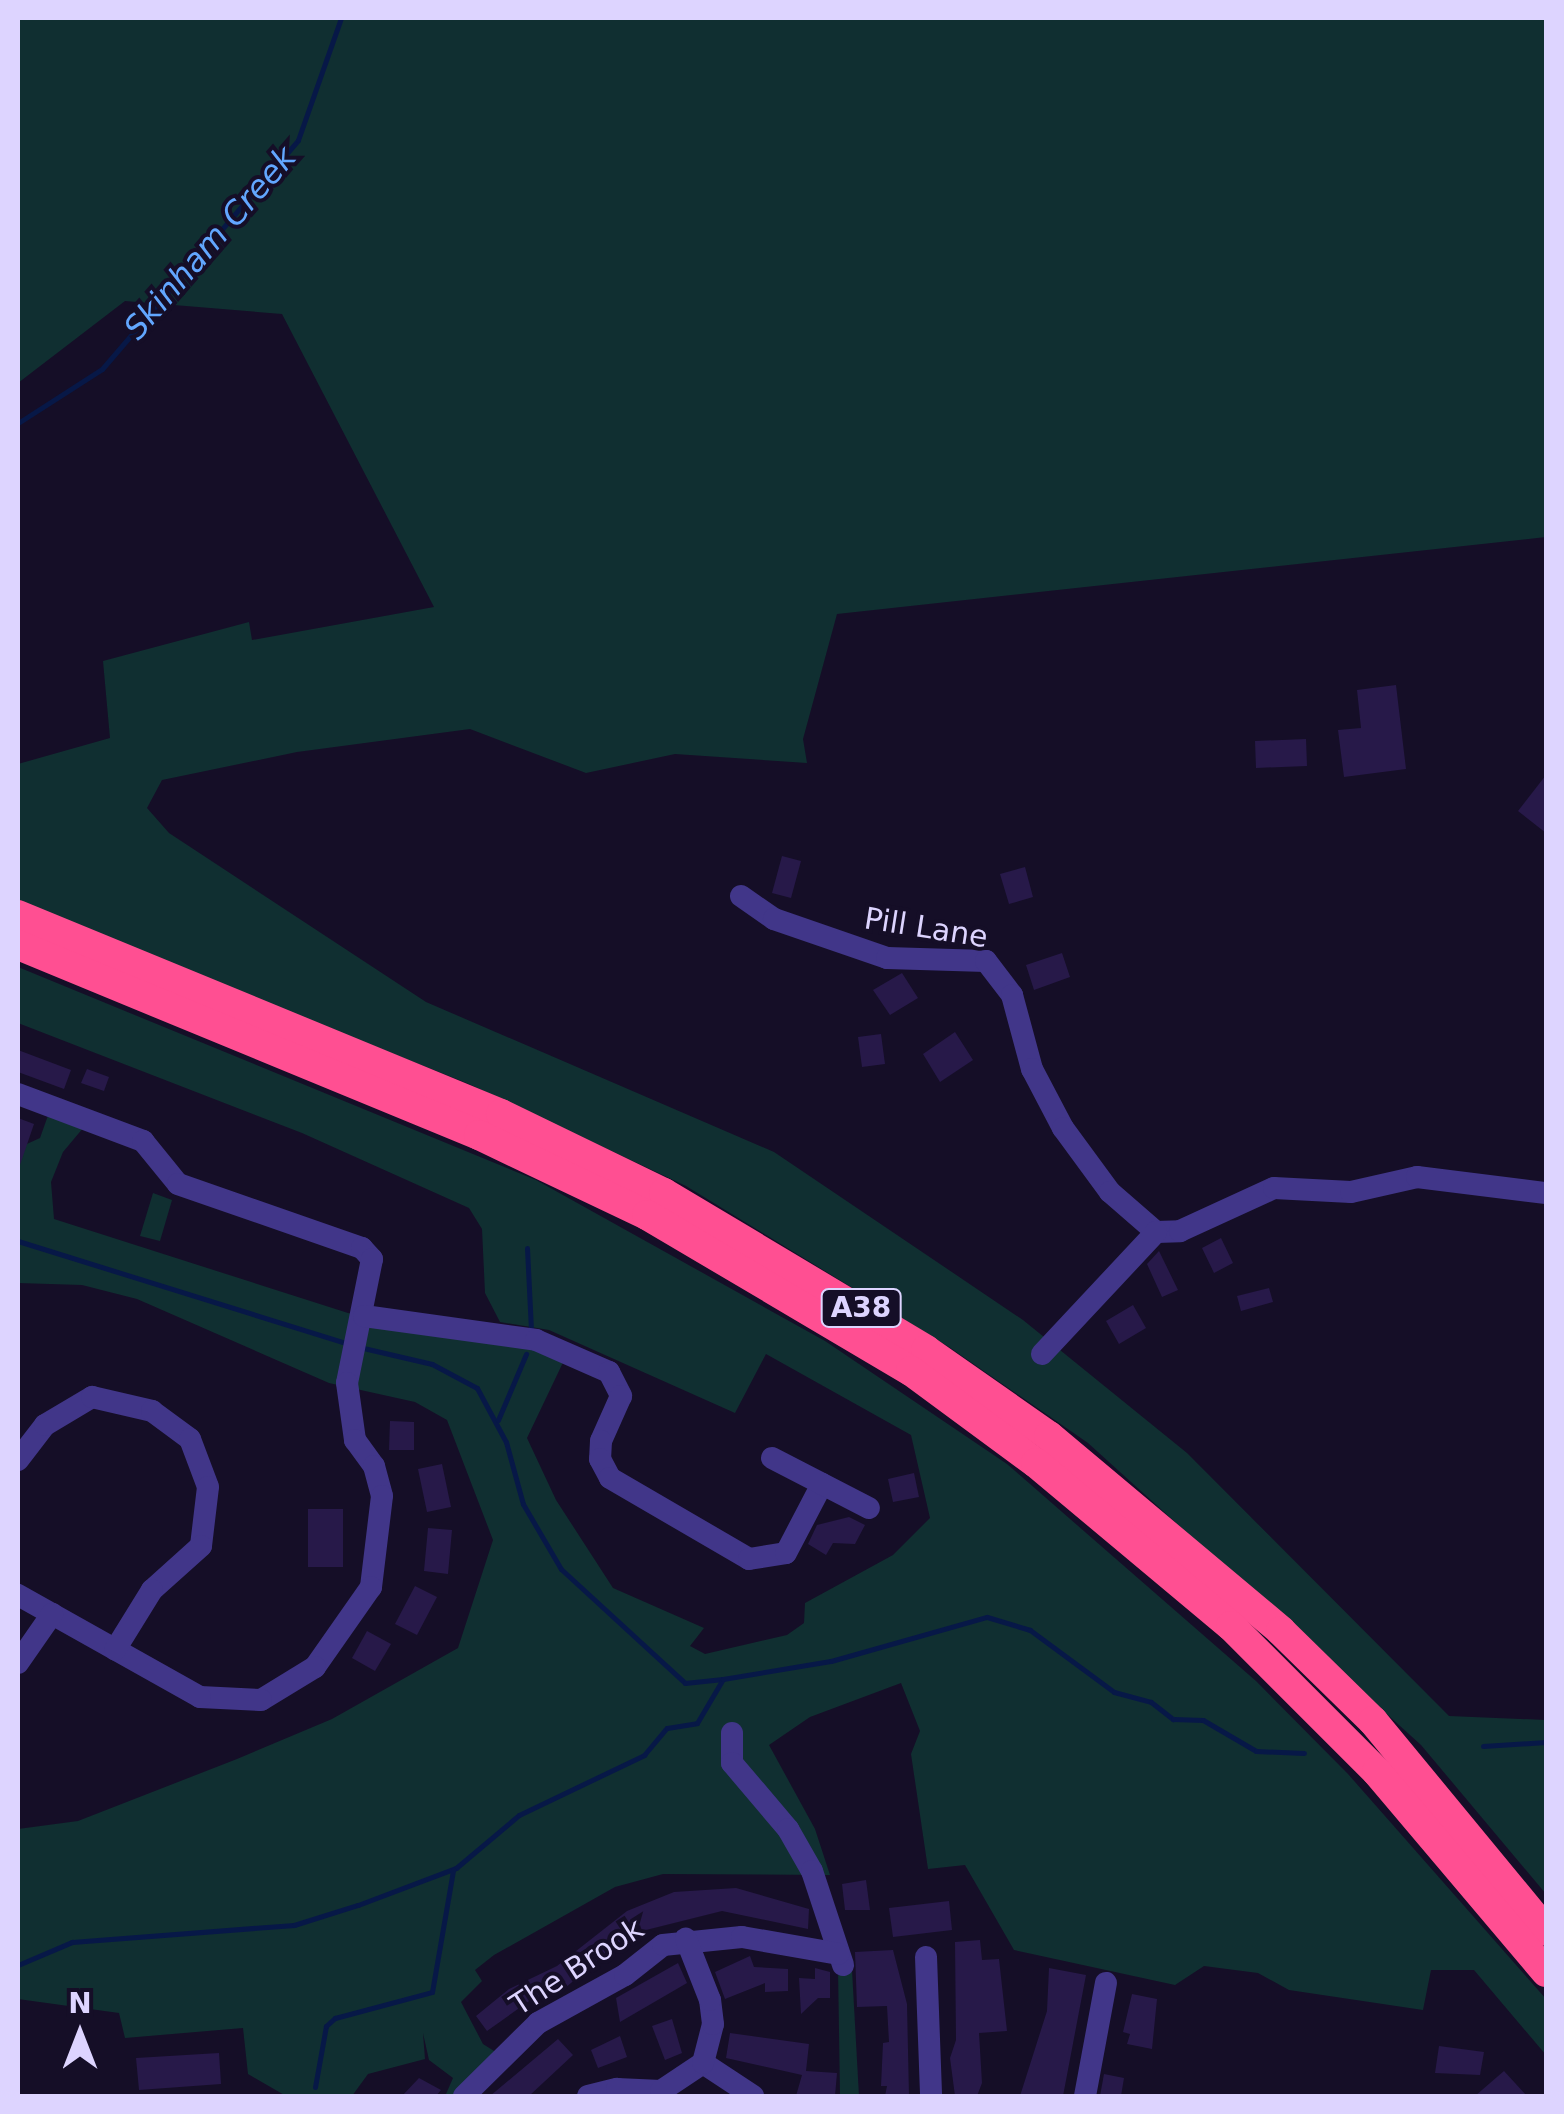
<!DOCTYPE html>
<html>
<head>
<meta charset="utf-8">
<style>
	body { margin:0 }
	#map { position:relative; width:1564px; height:2114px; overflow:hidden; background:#150e27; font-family:"DejaVu Sans",sans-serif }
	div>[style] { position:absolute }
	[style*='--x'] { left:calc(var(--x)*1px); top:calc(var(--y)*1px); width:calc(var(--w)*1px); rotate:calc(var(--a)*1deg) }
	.green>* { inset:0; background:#102f31 }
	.stream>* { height:5px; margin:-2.5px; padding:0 2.5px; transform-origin:2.5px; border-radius:2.5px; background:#071847 }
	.building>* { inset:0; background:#271949 }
	.street>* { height:22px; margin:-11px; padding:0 11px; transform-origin:11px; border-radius:11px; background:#413689 }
	.highway>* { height:30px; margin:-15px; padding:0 15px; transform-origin:15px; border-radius:15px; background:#ff4f92 }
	span { translate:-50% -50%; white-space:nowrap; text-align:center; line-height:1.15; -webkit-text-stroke:8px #150e27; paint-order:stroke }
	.shield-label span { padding:2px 8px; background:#150e27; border:2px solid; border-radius:8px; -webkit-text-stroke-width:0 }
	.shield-label { font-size:28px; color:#ddd4ff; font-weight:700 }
	.street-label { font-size:30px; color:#ddd4ff }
	.water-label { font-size:32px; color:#62a7ff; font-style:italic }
	.frame { position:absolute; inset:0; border:20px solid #ddd4ff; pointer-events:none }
	.north { position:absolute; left:30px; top:1984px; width:100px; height:100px; -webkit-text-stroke:8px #150e27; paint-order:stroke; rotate:0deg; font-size:28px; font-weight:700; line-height:40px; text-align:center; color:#ddd4ff }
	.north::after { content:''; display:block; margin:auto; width:35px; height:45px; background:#ddd4ff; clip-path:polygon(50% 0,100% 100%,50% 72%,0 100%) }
</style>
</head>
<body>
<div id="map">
	<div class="green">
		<div style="clip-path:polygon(18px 18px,1546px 18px,1546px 537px,837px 614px,803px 739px,807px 763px,675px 754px,586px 773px,470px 729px,297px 752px,162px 780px,147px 808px,169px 833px,426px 1002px,774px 1152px,1023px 1320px,1187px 1453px,1449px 1716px,1546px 1720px,1546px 1894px,1421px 1745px,1088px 1443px,949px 1347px,686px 1186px,469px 1084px,18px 904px,18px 764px,110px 738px,103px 661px,249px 622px,252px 640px,434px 607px,282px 314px,125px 301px,18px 383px)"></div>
		<div style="clip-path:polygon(18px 967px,536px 1180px,825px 1341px,1007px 1464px,1256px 1681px,1348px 1774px,1546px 1999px,1546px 2055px,1474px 1970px,1431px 1970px,1423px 2010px,1289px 1990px,1258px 1973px,1204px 1966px,1175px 1985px,1014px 1950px,965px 1865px,928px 1869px,911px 1754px,920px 1731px,901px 1683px,810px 1717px,769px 1745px,815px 1829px,830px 1875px,663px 1874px,615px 1887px,494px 1955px,475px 1970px,482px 1981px,461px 2002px,483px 2044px,502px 2056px,464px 2096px,446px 2094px,453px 2078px,429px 2060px,423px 2033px,425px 2059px,368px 2074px,352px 2096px,286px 2096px,248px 2074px,243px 2028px,125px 2038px,119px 2013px,18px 1999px,18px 1829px,78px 1821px,237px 1759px,332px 1719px,458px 1648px,493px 1540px,447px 1420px,415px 1402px,329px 1383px,137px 1299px,82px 1285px,18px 1283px,18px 1148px,40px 1138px,51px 1107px,89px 1121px,63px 1152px,51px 1182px,54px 1219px,348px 1313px,568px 1352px,527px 1438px,556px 1500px,613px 1588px,704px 1628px,690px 1646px,705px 1654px,787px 1635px,804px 1623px,805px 1603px,893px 1555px,930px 1518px,911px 1435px,766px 1354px,735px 1413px,549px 1330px,500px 1322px,485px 1293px,482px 1229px,469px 1208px,302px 1133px,18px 1023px)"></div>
		<div style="clip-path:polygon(153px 1193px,172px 1200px,160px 1241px,140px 1236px)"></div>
		<div style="clip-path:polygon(838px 1968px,852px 1970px,859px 2096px,840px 2096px)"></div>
	</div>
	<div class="stream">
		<div style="--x:18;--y:423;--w:100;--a:-32.7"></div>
		<div style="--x:102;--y:369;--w:301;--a:-49.4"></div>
		<div style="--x:298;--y:140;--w:129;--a:-70.6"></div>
		<div style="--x:18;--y:1241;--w:347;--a:17.3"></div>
		<div style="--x:527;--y:1248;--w:81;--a:87.2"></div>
		<div style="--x:359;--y:1347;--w:75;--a:13.1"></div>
		<div style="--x:432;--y:1364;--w:51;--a:28.1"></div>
		<div style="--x:477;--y:1388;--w:61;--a:61.8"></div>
		<div style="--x:506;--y:1442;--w:64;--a:74.7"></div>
		<div style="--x:523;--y:1504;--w:75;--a:59.7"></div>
		<div style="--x:561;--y:1569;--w:168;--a:42.6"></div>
		<div style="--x:685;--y:1683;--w:38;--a:-6"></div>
		<div style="--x:498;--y:1420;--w:72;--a:-67"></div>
		<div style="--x:1483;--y:1746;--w:63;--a:-3.6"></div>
		<div style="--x:18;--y:1965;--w:59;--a:-23.1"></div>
		<div style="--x:72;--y:1942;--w:223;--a:-4.4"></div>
		<div style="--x:294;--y:1925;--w:67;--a:-17.4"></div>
		<div style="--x:358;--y:1905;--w:105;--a:-20.7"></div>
		<div style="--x:456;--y:1868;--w:82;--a:-40.1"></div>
		<div style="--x:519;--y:1815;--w:139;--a:-25.6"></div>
		<div style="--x:644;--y:1755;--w:35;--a:-50"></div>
		<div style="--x:667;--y:1728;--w:30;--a:-9"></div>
		<div style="--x:697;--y:1723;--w:51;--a:-59.4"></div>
		<div style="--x:723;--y:1679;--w:109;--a:-9.5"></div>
		<div style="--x:831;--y:1661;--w:162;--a:-15.8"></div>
		<div style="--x:987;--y:1617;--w:45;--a:16.8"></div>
		<div style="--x:1030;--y:1630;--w:104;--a:36.4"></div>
		<div style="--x:1114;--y:1692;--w:38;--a:15"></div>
		<div style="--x:1151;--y:1702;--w:28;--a:38"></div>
		<div style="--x:1173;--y:1719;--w:30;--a:2"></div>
		<div style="--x:1203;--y:1720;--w:61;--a:30.3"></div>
		<div style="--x:1256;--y:1751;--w:48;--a:2.4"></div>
		<div style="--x:315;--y:2087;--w:62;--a:-79.8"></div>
		<div style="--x:326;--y:2026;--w:12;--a:-42"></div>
		<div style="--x:335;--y:2018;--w:100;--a:-15"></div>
		<div style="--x:432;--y:1992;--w:124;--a:-80.2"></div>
	</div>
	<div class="building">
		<div style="clip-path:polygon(1396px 685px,1406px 769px,1344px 777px,1338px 730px,1361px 728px,1357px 690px)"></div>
		<div style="clip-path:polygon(1306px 739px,1307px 766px,1256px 768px,1255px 741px)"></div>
		<div style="clip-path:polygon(1546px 775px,1546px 833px,1518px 811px)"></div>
		<div style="clip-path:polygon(782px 856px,801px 861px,791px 898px,772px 893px)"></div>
		<div style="clip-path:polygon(1025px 867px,1033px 897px,1009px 904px,1000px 874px)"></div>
		<div style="clip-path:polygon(1062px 953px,1070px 977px,1034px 990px,1026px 965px)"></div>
		<div style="clip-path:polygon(902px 973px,918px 998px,890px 1015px,873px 990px)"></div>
		<div style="clip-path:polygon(955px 1032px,973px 1060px,940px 1082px,923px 1054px)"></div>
		<div style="clip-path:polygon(881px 1034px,885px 1064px,862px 1067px,858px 1037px)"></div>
		<div style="clip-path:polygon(18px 1050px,71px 1070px,64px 1089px,18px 1072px)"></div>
		<div style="clip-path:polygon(87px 1069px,109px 1077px,104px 1091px,81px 1083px)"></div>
		<div style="clip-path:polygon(18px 1118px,34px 1124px,20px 1165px,18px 1164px)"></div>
		<div style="clip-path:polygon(1221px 1238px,1233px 1263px,1214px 1273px,1202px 1248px)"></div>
		<div style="clip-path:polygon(1159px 1251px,1178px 1290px,1162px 1297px,1147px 1264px)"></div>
		<div style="clip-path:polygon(1269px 1288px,1273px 1302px,1241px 1311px,1237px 1296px)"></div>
		<div style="clip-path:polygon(1133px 1305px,1146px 1328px,1119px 1344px,1106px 1321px)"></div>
		<div style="clip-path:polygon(390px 1421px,414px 1422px,414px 1450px,389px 1450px)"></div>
		<div style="clip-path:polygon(442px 1464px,451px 1507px,427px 1512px,418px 1469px)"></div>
		<div style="clip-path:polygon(914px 1473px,919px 1497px,893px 1502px,888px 1479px)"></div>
		<div style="clip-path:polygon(308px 1509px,343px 1509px,343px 1567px,308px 1567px)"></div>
		<div style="clip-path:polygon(849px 1517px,865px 1525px,855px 1544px,833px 1543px,826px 1555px,808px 1544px,817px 1525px)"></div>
		<div style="clip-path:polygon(428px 1528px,452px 1530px,448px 1574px,424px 1571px)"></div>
		<div style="clip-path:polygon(415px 1586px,437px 1597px,417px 1635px,395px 1624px)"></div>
		<div style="clip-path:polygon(367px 1631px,391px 1644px,375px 1671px,352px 1658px)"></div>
		<div style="clip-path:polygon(866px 1880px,870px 1910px,845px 1910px,842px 1884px)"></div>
		<div style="clip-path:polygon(736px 1888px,809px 1909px,808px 1929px,722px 1911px,642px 1931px,640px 1925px,565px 1988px,532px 1999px,487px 2031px,476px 2016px,509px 1989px,557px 1966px,627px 1911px,674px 1892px)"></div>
		<div style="clip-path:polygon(949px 1901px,952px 1930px,893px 1937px,889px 1908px)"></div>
		<div style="clip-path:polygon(980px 1940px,982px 1960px,999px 1959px,1007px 2031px,979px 2033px,982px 2083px,977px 2096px,955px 2096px,950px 2058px,956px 2040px,955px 1942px)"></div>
		<div style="clip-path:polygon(893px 1950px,907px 2004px,909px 2096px,885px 2096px,887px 2086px,881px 2086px,883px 2043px,889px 2042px,887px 2006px,857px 2007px,855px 1952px)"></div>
		<div style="clip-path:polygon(750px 1956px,754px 1967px,788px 1969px,788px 1991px,765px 1992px,765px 1983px,725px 1999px,715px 1972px)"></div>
		<div style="clip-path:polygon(678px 1963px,687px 1983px,620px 2022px,616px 1998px)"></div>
		<div style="clip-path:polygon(815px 1968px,830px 1972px,830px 1998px,818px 1998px,801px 2014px,799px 1978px,815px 1979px)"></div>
		<div style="clip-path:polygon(1049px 1968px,1086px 1975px,1063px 2096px,1020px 2096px,1047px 2011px)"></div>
		<div style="clip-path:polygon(1132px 1994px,1157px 1999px,1152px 2049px,1127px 2044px,1130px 2034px,1123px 2032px)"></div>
		<div style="clip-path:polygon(672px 2019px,682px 2053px,665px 2060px,652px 2026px)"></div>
		<div style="clip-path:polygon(730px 2033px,809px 2044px,806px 2071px,837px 2073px,835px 2096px,796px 2096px,802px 2075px,726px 2058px)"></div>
		<div style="clip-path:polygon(620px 2036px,627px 2057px,598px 2068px,591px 2050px)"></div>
		<div style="clip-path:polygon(558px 2039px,573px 2055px,529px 2096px,490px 2096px)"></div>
		<div style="clip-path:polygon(1439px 2046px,1484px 2052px,1480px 2075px,1435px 2073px)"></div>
		<div style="clip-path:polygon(219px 2053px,221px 2084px,139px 2090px,136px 2058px)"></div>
		<div style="clip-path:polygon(1504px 2071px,1527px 2096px,1475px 2096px,1497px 2077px)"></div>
		<div style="clip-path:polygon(1104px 2074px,1124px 2078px,1121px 2096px,1100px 2096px)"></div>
		<div style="clip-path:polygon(419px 2078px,441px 2090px,436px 2096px,402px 2096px)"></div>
	</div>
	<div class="street">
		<div style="--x:741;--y:896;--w:40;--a:34.9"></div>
		<div style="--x:774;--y:919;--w:120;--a:19"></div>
		<div style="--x:887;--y:958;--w:99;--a:1.7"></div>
		<div style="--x:986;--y:961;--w:43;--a:52.6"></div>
		<div style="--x:1012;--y:995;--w:77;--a:74.9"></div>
		<div style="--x:1032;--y:1069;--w:67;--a:62.3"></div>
		<div style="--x:1063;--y:1128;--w:79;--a:53.7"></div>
		<div style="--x:1110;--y:1192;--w:61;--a:41"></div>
		<div style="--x:1156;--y:1232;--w:24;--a:-2"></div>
		<div style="--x:1180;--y:1231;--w:103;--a:-24.6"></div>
		<div style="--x:1274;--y:1188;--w:77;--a:3"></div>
		<div style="--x:1351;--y:1192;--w:68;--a:-12.8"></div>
		<div style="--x:1417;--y:1177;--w:130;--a:7.1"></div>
		<div style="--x:18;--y:1094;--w:134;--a:20.6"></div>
		<div style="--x:143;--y:1141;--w:55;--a:50.9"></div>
		<div style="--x:178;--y:1184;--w:195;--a:19.2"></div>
		<div style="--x:362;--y:1248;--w:15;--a:48"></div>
		<div style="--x:372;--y:1259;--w:126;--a:101.4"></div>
		<div style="--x:347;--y:1383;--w:58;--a:82"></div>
		<div style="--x:355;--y:1440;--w:32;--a:54"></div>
		<div style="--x:374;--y:1466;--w:31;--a:75"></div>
		<div style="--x:382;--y:1496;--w:92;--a:96.9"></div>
		<div style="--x:371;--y:1587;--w:98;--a:125"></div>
		<div style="--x:315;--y:1667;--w:63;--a:148.6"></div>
		<div style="--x:261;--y:1700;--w:61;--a:-177.2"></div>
		<div style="--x:200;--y:1697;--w:209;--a:-150.7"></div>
		<div style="--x:364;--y:1316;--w:174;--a:7.9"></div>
		<div style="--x:536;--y:1340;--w:80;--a:23.7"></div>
		<div style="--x:609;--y:1372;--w:27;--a:63"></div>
		<div style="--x:621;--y:1396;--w:49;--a:114"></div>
		<div style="--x:601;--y:1441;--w:18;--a:93"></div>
		<div style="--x:600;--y:1459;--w:21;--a:62"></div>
		<div style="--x:610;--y:1478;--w:161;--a:30.2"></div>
		<div style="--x:749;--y:1559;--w:37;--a:-9"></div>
		<div style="--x:786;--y:1553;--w:78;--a:-62.4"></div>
		<div style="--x:1042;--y:1354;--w:167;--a:-46.9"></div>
		<div style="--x:772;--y:1458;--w:109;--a:27.3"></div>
		<div style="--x:18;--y:1460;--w:44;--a:-52.4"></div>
		<div style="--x:45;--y:1425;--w:55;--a:-30.8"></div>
		<div style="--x:92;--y:1397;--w:62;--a:13.1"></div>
		<div style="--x:152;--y:1411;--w:47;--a:36.4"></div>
		<div style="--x:190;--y:1439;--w:51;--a:69.4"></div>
		<div style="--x:208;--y:1487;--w:59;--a:96.8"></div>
		<div style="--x:201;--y:1546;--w:66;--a:138.1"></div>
		<div style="--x:152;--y:1590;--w:70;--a:121.7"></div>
		<div style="--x:18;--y:1663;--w:60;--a:-55.2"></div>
		<div style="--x:732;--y:1733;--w:30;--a:90"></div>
		<div style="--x:732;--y:1763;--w:87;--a:49.7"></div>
		<div style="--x:788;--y:1829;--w:48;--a:60.3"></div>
		<div style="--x:812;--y:1871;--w:99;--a:71.7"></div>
		<div style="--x:926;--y:1957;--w:139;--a:87.9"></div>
		<div style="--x:703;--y:2063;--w:60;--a:33.4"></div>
		<div style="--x:464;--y:2096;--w:104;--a:-44.6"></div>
		<div style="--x:538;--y:2023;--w:99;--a:-28.9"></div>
		<div style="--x:625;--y:1975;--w:48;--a:-38.3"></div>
		<div style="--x:663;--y:1945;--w:79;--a:-5.8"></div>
		<div style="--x:742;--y:1937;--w:98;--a:9.9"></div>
		<div style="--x:588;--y:2096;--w:30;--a:-14"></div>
		<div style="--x:617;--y:2089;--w:44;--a:2.6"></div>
		<div style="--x:661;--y:2091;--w:50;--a:-33.7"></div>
		<div style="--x:703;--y:2063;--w:40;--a:-75.6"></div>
		<div style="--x:713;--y:2024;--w:24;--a:-97"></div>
		<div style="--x:710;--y:2000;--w:66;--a:-111.5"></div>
		<div style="--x:1085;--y:2096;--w:115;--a:-79.5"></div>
	</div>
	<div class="highway">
		<div style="--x:18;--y:915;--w:522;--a:22.39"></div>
		<div style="--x:501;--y:1114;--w:181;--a:25.9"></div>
		<div style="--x:664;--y:1193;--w:305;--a:30.9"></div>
		<div style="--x:926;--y:1350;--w:150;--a:35"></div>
		<div style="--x:1049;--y:1436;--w:303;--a:40"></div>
		<div style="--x:1281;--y:1631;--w:129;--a:44.4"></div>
		<div style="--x:1373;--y:1721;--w:272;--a:50.5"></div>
		<div style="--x:18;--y:945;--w:499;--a:22.4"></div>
		<div style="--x:479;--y:1135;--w:186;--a:25.5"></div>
		<div style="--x:647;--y:1215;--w:307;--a:30.6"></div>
		<div style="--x:911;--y:1371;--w:155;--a:36.4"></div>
		<div style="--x:1036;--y:1463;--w:254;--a:39.9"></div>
		<div style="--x:1231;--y:1626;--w:206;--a:45"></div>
		<div style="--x:1377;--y:1772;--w:262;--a:49.8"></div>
	</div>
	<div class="shield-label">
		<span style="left:861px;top:1308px">A38</span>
	</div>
	<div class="street-label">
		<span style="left:926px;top:928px;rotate:9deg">Pill Lane</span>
		<span style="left:577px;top:1967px;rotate:-33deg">The Brook</span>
	</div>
	<div class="water-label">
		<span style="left:210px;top:243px;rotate:-49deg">Skinham Creek</span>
	</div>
	<div class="frame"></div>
	<div class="north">N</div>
</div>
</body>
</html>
